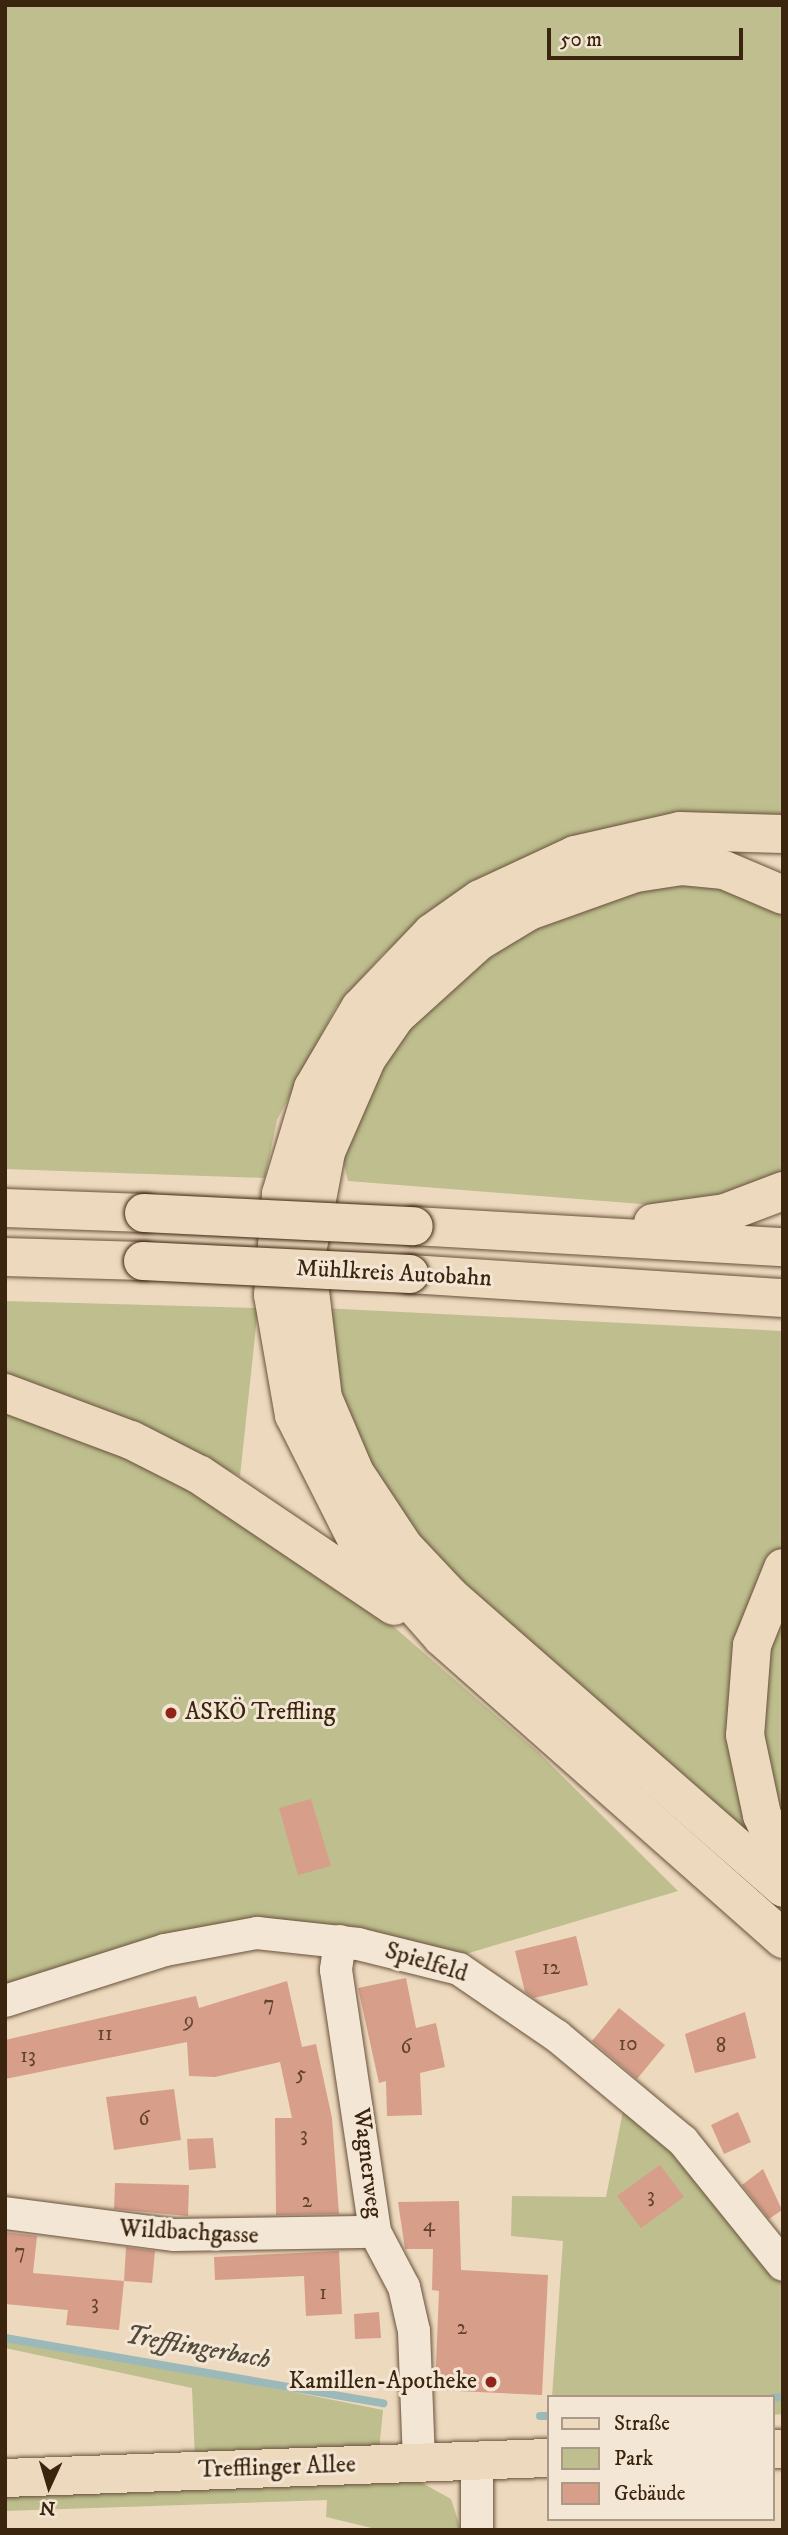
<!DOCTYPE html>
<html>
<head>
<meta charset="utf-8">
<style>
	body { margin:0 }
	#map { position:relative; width:788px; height:2535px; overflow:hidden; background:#edd9be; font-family:"IM FELL DW Pica",serif }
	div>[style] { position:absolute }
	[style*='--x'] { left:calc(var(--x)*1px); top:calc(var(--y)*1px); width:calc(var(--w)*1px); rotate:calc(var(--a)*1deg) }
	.green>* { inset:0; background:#bebe8e }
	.stream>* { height:8px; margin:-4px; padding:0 4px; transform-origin:4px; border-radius:4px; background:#9bb9b9 }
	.building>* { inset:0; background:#d79e8a }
	.roads { filter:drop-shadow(0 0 2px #68523b) drop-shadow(0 0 2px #68523b) }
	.street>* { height:32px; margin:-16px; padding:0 16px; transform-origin:16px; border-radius:16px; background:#f3e6d5 }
	.primary>* { height:38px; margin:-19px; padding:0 19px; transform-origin:19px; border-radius:19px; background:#edd9be }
	.highway>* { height:38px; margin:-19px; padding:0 19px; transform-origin:19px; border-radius:19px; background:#edd9be }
	.bridges { filter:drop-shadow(0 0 2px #3b250f) drop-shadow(0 0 2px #3b250f) }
	.highway-bridge>* { height:38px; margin:-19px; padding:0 19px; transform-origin:19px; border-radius:19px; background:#edd9be }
	.dots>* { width:19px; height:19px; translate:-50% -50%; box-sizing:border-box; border:4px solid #f3e6d5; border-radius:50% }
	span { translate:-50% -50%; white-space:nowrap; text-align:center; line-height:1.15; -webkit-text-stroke:6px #f3e6d5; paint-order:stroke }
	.number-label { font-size:21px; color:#62432e }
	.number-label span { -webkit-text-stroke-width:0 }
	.street-label { font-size:24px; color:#3b250f }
	.poi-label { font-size:24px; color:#3b250f }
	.left { translate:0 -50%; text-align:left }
	.right { translate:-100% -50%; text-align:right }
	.water-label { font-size:26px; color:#534a3a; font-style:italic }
	.frame { position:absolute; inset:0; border:7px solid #3b250f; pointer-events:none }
	.legend { position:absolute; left:547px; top:2395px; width:228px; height:126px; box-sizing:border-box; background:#f3e6d5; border:2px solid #a99986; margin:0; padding:9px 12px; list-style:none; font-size:21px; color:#3b250f }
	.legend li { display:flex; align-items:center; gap:14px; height:35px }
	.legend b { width:35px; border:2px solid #a99986 }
	.north { position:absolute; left:14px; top:2451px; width:70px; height:70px; -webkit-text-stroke:5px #f3e6d5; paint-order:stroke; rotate:184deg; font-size:19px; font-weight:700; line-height:28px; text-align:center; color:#3b250f }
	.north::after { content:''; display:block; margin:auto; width:24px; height:32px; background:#3b250f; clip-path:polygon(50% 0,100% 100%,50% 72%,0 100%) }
	.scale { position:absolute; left:547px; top:28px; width:196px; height:32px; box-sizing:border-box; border:4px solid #3b250f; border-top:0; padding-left:9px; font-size:21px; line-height:24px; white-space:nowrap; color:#3b250f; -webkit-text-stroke:5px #f3e6d5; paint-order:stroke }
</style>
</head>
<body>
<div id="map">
	<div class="green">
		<div style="clip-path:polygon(5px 5px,783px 5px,783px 821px,436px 910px,383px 954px,336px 1007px,277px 1120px,265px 1178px,5px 1169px)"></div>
		<div style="clip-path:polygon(684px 876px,783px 906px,783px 1179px,757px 1194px,667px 1206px,348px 1181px,339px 1144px,387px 1044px,499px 938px)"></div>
		<div style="clip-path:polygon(5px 1301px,258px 1308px,240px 1476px,84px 1402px,5px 1379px)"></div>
		<div style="clip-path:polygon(322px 1308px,783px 1331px,783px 1546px,750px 1618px,777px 1872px,418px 1545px,344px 1424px)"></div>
		<div style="clip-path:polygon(5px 1407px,48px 1421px,231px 1509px,378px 1613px,538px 1752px,678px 1891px,452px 1958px,330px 1927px,5px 1988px)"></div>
		<div style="clip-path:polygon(783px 1598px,783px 1834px,760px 1757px,761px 1672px)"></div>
		<div style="clip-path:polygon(624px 2106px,659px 2133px,783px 2284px,783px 2414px,772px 2415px,772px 2397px,552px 2397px,563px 2241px,511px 2236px,512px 2196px,606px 2197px)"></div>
		<div style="clip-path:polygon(5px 2334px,383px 2410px,379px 2451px,195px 2459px,192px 2388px,5px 2348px)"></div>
		<div style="clip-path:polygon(415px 2479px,451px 2499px,461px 2530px,380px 2530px,326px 2517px,327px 2500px,5px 2511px,5px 2491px)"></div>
	</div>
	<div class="stream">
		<div style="--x:5;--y:2338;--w:384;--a:9.8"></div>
		<div style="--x:772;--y:2398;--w:11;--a:-5"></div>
		<div style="--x:540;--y:2416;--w:8;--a:0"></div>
	</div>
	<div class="building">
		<div style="clip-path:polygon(311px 1799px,331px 1866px,298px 1875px,279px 1808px)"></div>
		<div style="clip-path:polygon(576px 1936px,588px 1985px,534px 1998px,525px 1992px,515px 1951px)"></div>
		<div style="clip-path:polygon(406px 1978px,416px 2028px,436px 2023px,445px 2067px,420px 2073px,422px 2115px,387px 2116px,386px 2081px,379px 2083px,358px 1988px)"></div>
		<div style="clip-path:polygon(287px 1981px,302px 2047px,316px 2044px,332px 2118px,339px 2214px,276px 2215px,275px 2118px,292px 2118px,280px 2062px,215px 2077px,189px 2076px,187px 2042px,5px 2079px,5px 2040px,196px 1996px,199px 2008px)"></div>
		<div style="clip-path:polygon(619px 2008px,665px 2045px,637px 2079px,592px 2041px)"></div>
		<div style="clip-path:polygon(745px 2012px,756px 2058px,695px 2073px,685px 2034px)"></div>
		<div style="clip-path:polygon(174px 2089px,181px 2140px,114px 2150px,106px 2097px)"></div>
		<div style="clip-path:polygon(738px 2112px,751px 2142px,724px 2154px,711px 2125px)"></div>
		<div style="clip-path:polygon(213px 2138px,216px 2168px,189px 2170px,187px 2139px)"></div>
		<div style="clip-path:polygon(660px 2165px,684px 2197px,641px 2228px,617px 2196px)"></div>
		<div style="clip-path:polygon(763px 2169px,782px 2210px,769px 2219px,742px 2185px)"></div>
		<div style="clip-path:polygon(115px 2183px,189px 2185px,188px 2216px,114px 2209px)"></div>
		<div style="clip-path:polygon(459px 2201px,461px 2270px,548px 2275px,542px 2395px,435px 2390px,439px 2291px,432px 2290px,433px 2249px,405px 2249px,398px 2202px)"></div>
		<div style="clip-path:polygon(5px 2232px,37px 2236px,33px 2273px,124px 2281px,119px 2330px,66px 2325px,68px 2310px,5px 2304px)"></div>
		<div style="clip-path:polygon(126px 2247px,155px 2251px,152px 2283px,124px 2281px)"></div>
		<div style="clip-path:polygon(339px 2251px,342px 2314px,306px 2316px,304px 2276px,215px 2280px,214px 2257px)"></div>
		<div style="clip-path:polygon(379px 2312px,381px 2338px,355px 2339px,354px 2314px)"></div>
	</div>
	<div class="roads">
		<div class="street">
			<div style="--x:340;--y:1941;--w:29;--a:98"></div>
			<div style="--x:336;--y:1970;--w:265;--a:81.5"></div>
			<div style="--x:375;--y:2232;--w:62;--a:62.2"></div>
			<div style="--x:404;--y:2287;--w:45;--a:77.2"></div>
			<div style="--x:414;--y:2331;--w:132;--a:87.8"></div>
			<div style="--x:5;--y:2001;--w:168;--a:-17.7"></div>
			<div style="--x:165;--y:1950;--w:94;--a:-10.5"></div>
			<div style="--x:257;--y:1933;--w:102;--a:6.2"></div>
			<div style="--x:358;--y:1944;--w:104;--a:13.9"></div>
			<div style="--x:459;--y:1969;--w:119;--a:34.4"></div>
			<div style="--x:557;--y:2036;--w:164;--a:39.8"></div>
			<div style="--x:683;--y:2141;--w:159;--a:51.1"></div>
			<div style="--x:5;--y:2213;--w:171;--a:7.4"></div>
			<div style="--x:175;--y:2235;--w:200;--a:-0.9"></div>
			<div style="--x:477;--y:2530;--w:69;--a:-90"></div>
		</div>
		<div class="primary">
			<div style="--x:772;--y:2449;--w:11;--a:0"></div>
			<div style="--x:5;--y:2478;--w:543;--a:-2.11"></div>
		</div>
		<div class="highway">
			<div style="--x:783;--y:834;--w:103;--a:-178.3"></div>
			<div style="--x:680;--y:831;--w:108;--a:167.1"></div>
			<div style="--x:575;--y:855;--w:105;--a:155.1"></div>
			<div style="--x:480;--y:899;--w:59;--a:144.7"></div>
			<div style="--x:432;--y:933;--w:104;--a:133.8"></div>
			<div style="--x:360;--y:1008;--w:93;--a:120.4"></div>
			<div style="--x:313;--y:1088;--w:111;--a:106.8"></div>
			<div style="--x:281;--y:1194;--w:101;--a:94.5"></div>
			<div style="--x:273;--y:1295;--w:122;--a:80.1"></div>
			<div style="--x:294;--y:1415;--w:142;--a:63.3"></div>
			<div style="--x:358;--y:1542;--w:127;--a:48.5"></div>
			<div style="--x:442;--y:1637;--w:456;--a:41.5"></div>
			<div style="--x:783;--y:895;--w:64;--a:-157"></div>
			<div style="--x:724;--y:870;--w:42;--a:-174.6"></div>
			<div style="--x:682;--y:866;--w:48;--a:171.5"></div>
			<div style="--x:635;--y:873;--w:113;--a:160.3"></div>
			<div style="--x:529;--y:911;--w:58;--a:149"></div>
			<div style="--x:479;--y:941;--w:112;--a:137.9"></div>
			<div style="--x:396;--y:1016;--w:51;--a:124.6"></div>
			<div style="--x:367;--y:1058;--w:103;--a:113.6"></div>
			<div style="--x:326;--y:1152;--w:108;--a:100.7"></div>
			<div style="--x:306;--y:1258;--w:141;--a:83.1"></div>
			<div style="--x:323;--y:1398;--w:82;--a:66.9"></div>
			<div style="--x:355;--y:1473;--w:89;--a:56.5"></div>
			<div style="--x:404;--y:1547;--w:67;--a:46.8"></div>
			<div style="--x:450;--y:1596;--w:443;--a:41.2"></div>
			<div style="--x:5;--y:1208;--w:139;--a:2.1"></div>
			<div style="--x:653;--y:1223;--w:73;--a:-7.9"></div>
			<div style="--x:725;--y:1213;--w:62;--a:-20.8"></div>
			<div style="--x:414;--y:1226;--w:370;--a:3.3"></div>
			<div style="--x:5;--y:1257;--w:138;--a:1.7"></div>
			<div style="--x:410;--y:1274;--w:374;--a:3.7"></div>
			<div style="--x:5;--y:1393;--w:134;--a:20.5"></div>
			<div style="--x:131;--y:1440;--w:77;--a:26.9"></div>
			<div style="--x:200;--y:1475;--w:234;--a:34"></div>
			<div style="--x:783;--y:1568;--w:83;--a:111.9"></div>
			<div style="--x:752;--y:1645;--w:90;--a:94.4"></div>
			<div style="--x:745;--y:1735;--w:82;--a:78"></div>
			<div style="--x:762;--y:1815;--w:51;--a:65.9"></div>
		</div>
	</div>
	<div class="bridges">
		<div class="highway-bridge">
			<div style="--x:144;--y:1213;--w:270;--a:2.8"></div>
			<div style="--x:143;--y:1261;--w:267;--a:2.8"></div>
		</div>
	</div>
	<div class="dots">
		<div style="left:171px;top:1713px;background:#8f2418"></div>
		<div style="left:491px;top:2382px;background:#8f2418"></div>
	</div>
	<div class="number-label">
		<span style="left:551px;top:1968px">12</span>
		<span style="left:269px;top:2004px">7</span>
		<span style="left:189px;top:2021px">9</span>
		<span style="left:105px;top:2034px">11</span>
		<span style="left:628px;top:2044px">10</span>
		<span style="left:721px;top:2046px">8</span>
		<span style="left:406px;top:2047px">6</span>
		<span style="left:28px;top:2056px">13</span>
		<span style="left:301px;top:2074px">5</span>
		<span style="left:144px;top:2119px">6</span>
		<span style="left:304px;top:2135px">3</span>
		<span style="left:651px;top:2196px">3</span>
		<span style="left:307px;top:2201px">2</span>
		<span style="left:429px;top:2225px">4</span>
		<span style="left:20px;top:2252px">7</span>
		<span style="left:323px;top:2293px">1</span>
		<span style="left:95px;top:2303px">3</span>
		<span style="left:462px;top:2328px">2</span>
	</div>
	<div class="street-label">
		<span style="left:394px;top:1274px;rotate:3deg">Mühlkreis Autobahn</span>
		<span style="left:426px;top:1963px;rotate:17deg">Spielfeld</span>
		<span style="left:367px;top:2163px;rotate:83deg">Wagnerweg</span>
		<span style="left:189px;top:2233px;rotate:3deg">Wildbachgasse</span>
		<span style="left:277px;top:2468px;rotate:-2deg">Trefflinger Allee</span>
	</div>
	<div class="poi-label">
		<span class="left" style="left:185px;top:1713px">ASKÖ Treffling</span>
		<span class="right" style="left:477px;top:2382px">Kamillen-Apotheke</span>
	</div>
	<div class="water-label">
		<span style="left:198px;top:2348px;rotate:10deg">Trefflingerbach</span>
	</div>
	<div class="frame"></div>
	<ul class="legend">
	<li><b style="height:9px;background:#edd9be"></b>Straße</li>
	<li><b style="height:19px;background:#bebe8e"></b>Park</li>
	<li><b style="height:19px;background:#d79e8a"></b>Gebäude</li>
	</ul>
	<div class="north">N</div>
	<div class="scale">50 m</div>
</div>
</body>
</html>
